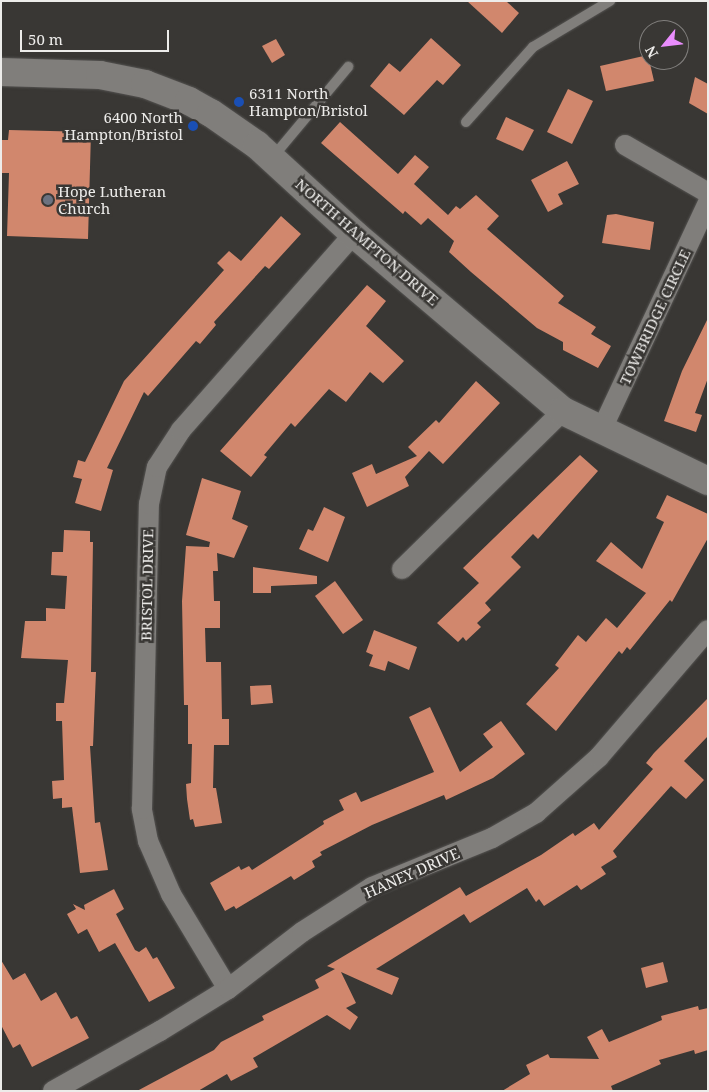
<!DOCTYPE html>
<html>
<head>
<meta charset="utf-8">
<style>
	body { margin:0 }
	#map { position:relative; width:709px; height:1092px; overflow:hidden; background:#393734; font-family:"Noto Serif",serif }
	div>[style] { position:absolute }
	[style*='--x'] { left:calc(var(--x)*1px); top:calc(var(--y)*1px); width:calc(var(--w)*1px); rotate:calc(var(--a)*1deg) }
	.building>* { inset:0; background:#d1876d }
	.roads { filter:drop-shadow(0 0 1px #555452) drop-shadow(0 0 1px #555452) }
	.lane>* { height:10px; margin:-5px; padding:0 5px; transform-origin:5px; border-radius:5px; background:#807e7b }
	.street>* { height:20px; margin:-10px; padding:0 10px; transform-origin:10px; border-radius:10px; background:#807e7b }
	.secondary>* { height:28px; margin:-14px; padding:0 14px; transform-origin:14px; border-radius:14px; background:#807e7b }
	.dots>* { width:14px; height:14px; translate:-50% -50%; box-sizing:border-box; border:2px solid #393734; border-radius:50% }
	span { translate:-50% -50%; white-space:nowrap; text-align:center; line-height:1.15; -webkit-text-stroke:5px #393734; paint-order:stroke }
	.poi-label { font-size:15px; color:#edecea }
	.left { translate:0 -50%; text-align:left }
	.right { translate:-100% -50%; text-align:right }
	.street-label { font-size:15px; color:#edecea }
	.frame { position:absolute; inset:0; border:2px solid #edecea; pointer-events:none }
	.north { position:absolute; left:639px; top:20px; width:50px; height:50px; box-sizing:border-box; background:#393734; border:1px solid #817f7d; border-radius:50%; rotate:241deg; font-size:14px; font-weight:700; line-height:20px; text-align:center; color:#edecea }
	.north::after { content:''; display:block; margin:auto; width:18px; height:22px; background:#ea8dfd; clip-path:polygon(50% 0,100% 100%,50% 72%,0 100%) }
	.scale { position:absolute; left:20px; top:30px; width:149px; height:22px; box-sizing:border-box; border:2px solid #edecea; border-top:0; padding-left:6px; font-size:15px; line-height:18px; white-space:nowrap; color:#edecea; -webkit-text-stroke:4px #393734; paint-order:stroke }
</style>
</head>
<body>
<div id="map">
	<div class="building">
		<div style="clip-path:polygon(467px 1px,506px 1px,519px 13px,502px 33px)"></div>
		<div style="clip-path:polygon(431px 38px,461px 65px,443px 85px,437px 80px,404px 115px,370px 86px,389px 63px,400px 72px)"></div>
		<div style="clip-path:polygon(276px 39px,285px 55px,272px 63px,262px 46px)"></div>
		<div style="clip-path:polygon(648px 55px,654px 81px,606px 91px,600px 66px)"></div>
		<div style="clip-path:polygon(695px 77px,708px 84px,708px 114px,689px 103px)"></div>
		<div style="clip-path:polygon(568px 89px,593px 101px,572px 144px,547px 132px)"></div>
		<div style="clip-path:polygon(506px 117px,534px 130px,523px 151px,496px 139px)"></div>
		<div style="clip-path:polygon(340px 122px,398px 174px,415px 155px,429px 167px,414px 184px,448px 215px,456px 206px,460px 209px,476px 195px,499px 216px,487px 229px,564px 296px,558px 303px,596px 327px,591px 334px,611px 346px,598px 368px,563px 350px,563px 342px,537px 328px,471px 272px,449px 252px,454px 241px,428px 218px,421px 225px,405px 211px,403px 214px,321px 143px)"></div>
		<div style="clip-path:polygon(9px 130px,91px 132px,88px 239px,7px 236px,9px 173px,1px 173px,1px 140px,8px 140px)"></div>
		<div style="clip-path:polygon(567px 161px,579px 184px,558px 194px,563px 204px,548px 212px,531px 180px)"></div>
		<div style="clip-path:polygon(616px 214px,654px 222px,650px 250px,602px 243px,607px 215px)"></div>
		<div style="clip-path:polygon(281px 216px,301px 234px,269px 269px,265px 266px,214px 322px,216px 325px,200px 344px,196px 341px,148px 396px,144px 392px,107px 468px,113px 470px,101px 511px,75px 503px,82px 479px,73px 477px,78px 460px,85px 462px,124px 381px,224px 270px,217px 263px,229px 251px,241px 261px)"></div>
		<div style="clip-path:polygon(367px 285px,386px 301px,366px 326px,404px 361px,383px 383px,370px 372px,346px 402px,329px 389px,295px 427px,291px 423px,264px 455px,267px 457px,251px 477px,220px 451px)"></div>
		<div style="clip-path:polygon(708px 318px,708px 378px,695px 413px,702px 415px,696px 432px,664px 421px,682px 371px)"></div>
		<div style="clip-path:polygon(476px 381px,500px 403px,443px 464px,429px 451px,405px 477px,409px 486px,367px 507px,352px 473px,372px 464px,376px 474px,417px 456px,408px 447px,436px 420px,439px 423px)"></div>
		<div style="clip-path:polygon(580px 455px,598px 471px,538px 539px,533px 534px,511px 557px,521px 567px,485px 603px,491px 610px,477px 623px,481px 627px,466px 641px,463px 637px,458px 642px,437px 623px,479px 583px,463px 568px)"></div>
		<div style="clip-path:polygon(202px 478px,241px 491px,232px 519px,248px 526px,234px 558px,217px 553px,218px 571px,213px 571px,214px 601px,220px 601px,220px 628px,205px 628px,206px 662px,221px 662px,222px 719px,229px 719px,229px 745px,214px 745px,213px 788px,216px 788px,222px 823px,195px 827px,193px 819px,190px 820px,187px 799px,186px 784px,191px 783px,192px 744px,188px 744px,188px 705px,184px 705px,182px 601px,186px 546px,209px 547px,210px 542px,186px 535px)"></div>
		<div style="clip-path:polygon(667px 495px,708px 514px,708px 538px,672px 602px,670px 600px,630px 650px,627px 647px,622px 654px,619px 651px,556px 731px,526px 704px,559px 668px,555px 665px,578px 635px,586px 642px,606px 618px,617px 628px,646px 593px,596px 561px,611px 542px,642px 569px,664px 522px,656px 518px)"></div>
		<div style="clip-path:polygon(324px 507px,345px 517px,328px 562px,299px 549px,308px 529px,313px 531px)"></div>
		<div style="clip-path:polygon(64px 530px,90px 531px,90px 542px,93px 542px,91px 672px,96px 672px,93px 746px,90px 746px,95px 823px,100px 822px,108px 870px,80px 873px,72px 807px,62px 808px,62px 798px,53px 799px,52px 781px,64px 780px,62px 721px,56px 721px,56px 703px,64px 703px,68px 660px,21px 658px,25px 621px,46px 621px,46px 608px,65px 609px,67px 576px,51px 575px,52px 552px,63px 552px)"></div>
		<div style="clip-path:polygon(253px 567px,317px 576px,317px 584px,271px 586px,271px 593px,253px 593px)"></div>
		<div style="clip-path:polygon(335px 581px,363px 620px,343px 634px,315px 596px)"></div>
		<div style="clip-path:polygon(374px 630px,417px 647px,409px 670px,388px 661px,385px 671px,369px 666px,373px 655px,366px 652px)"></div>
		<div style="clip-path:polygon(271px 685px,273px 703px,251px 705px,250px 686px)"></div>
		<div style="clip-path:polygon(708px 698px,708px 736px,684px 761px,704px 780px,686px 799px,671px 786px,613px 851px,617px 857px,601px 867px,606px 874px,581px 890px,577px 885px,544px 906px,539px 899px,536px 902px,527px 888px,470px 923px,464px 914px,376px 969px,399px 978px,392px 995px,341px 972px,356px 1003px,346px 1008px,358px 1017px,350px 1030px,327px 1015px,253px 1058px,258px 1067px,231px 1081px,227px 1074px,198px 1091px,137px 1091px,214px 1050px,221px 1042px,264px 1020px,262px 1016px,319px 988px,315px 980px,335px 969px,327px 966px,460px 887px,466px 896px,541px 855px,573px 833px,575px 836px,594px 823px,599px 830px,653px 769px,646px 763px,654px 753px)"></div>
		<div style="clip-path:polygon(430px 707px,460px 772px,493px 747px,483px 734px,501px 721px,525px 754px,493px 778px,446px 800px,444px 795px,372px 825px,320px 852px,322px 855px,312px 861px,315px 867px,294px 880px,291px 876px,236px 909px,234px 906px,225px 911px,210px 883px,239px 866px,241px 870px,249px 866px,252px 870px,324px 824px,323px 821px,344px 810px,339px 800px,356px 792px,361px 802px,434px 772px,409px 717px)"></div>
		<div style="clip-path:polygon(114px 889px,124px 909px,116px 914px,135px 950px,139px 952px,146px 947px,153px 959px,157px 957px,175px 988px,149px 1002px,115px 943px,99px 952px,87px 929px,78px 934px,67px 914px,76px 909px,73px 904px,85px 910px,84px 905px)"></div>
		<div style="clip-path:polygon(1px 960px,13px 980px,25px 973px,41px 1001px,56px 992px,71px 1019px,77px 1016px,89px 1038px,32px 1067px,20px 1044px,13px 1048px,1px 1025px)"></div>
		<div style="clip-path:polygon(663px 962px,668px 982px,646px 988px,641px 968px)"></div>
		<div style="clip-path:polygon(698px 1006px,699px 1010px,708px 1008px,708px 1050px,695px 1054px,694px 1050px,659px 1060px,661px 1064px,611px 1086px,613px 1091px,502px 1091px,530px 1074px,526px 1065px,548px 1054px,550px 1058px,599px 1059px,587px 1037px,602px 1029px,609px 1042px,662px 1020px,661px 1016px)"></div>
	</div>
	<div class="roads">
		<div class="lane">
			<div style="--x:466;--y:122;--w:101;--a:-48.2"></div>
			<div style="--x:533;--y:47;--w:90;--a:-30.9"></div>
			<div style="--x:272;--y:158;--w:119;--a:-50.1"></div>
		</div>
		<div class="street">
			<div style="--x:625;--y:145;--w:96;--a:30"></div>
			<div style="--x:601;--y:431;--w:252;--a:-64.9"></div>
			<div style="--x:402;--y:569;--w:226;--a:-44.5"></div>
			<div style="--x:228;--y:989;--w:111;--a:-121"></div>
			<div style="--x:171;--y:894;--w:58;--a:-113.5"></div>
			<div style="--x:148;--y:841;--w:33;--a:-101"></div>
			<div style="--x:142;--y:809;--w:305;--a:-88.7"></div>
			<div style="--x:149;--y:504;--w:38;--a:-78"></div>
			<div style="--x:157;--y:467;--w:44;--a:-57"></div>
			<div style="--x:181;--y:430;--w:261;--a:-48.6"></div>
			<div style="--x:53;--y:1091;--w:123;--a:-29.3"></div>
			<div style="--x:160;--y:1031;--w:80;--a:-31.7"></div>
			<div style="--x:228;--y:989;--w:93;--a:-37.6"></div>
			<div style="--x:302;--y:932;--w:83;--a:-32.7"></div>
			<div style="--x:372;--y:887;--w:130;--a:-22.2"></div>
			<div style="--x:492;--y:838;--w:51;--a:-29.6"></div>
			<div style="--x:536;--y:813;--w:84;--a:-41.6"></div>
			<div style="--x:599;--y:757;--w:167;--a:-49.4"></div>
		</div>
		<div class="secondary">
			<div style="--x:1;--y:72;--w:99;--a:1.7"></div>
			<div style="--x:100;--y:75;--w:46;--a:11.3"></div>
			<div style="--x:145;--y:84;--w:47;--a:21.1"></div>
			<div style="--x:189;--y:101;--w:25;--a:29"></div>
			<div style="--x:211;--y:113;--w:56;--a:34.8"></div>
			<div style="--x:257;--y:145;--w:132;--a:42.5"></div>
			<div style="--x:354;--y:234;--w:274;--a:40.3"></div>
			<div style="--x:563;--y:411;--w:161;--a:25.8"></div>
		</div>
	</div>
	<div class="dots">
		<div style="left:239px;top:102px;background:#1a4fb4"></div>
		<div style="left:193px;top:126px;background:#1a4fb4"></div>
		<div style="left:48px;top:200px;background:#6b7280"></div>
	</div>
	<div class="poi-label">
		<span class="left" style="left:249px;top:102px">6311 North<br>Hampton/Bristol</span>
		<span class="right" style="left:183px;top:126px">6400 North<br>Hampton/Bristol</span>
		<span class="left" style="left:58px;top:200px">Hope Lutheran<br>Church</span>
	</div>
	<div class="street-label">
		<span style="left:367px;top:242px;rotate:41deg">NORTH HAMPTON DRIVE</span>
		<span style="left:655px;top:317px;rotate:-65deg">TOWBRIDGE CIRCLE</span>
		<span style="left:147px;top:585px;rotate:-89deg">BRISTOL DRIVE</span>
		<span style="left:412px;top:873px;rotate:-24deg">HANEY DRIVE</span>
	</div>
	<div class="frame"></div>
	<div class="north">N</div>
	<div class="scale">50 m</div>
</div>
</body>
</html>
